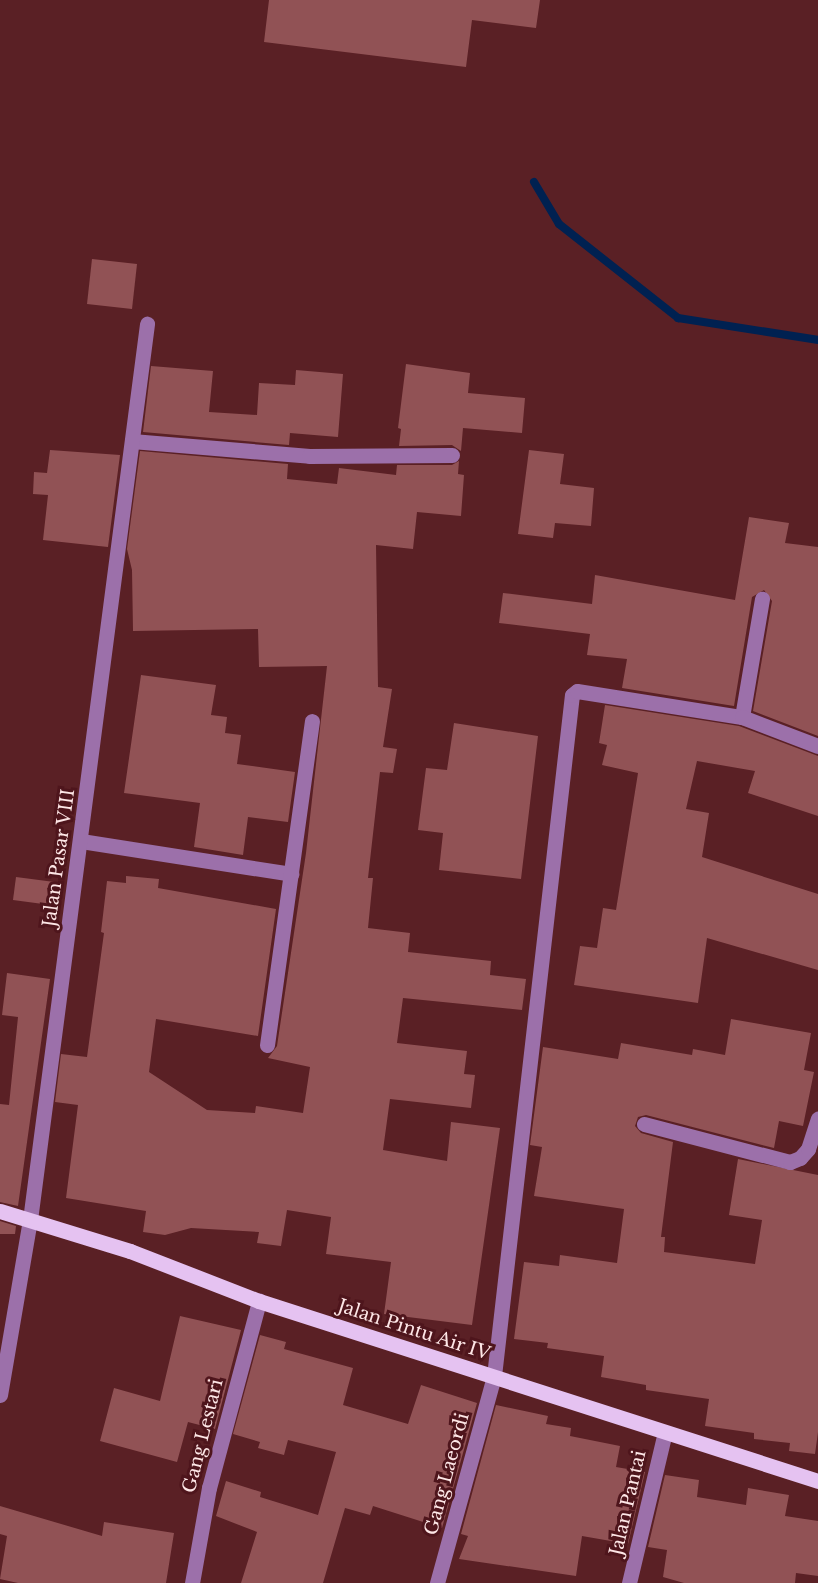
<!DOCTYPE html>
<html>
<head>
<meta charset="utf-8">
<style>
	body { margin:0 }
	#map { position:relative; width:818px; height:1583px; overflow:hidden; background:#5a2025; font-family:"Libre Baskerville",serif }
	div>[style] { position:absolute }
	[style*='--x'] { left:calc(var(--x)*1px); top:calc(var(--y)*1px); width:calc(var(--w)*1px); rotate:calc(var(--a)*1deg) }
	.stream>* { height:8px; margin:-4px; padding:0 4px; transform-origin:4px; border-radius:4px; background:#002151 }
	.building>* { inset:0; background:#915255 }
	.minor>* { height:15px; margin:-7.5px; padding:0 7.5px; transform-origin:7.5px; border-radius:7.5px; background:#9c70aa }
	.major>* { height:15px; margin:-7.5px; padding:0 7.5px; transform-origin:7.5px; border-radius:7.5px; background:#e5c2f1 }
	span { translate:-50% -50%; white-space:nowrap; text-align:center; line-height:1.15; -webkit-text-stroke:6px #4e151c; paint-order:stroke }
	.street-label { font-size:18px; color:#fde6e6 }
</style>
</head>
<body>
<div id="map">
	<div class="stream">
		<div style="--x:534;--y:182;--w:49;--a:59.2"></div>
		<div style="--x:559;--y:224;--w:152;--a:38.3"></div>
		<div style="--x:678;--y:318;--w:142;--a:8.9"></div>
	</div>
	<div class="building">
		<div style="clip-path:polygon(269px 0,540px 0,536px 28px,472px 20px,466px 67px,264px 42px)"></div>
		<div style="clip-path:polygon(92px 259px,137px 264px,132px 309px,87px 304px)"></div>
		<div style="clip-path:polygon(406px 364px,470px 373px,468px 393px,525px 398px,522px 433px,463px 428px,461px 451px,452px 445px,399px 446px,401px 429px,398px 428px)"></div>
		<div style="clip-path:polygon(151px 366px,213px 371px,209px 412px,257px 415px,259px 383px,295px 385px,296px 370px,343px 374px,338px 437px,290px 433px,289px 445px,143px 432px)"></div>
		<div style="clip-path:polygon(50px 450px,120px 455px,108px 547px,43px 540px,48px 495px,33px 494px,34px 472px,47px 473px)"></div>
		<div style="clip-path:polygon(529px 450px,564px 454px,560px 484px,594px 488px,591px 526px,555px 523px,553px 538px,518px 534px)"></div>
		<div style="clip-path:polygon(140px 451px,288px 464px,287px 479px,337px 484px,339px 468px,396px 475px,397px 465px,452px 465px,459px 461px,458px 474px,464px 475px,461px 516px,417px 512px,413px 549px,376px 545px,378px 687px,392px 689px,383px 747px,397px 749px,393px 773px,380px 772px,368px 878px,373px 878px,368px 928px,410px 933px,408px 952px,491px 961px,490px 975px,526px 979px,522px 1010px,403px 998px,397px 1043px,467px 1051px,464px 1074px,475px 1075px,471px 1108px,390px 1099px,383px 1150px,447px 1161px,451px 1122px,500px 1128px,472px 1325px,384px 1314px,391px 1262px,326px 1254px,331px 1217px,287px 1210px,281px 1246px,257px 1243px,259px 1232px,191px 1228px,165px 1235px,143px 1232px,146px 1211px,66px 1198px,78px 1105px,55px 1102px,61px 1054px,87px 1057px,104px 933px,101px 932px,107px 881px,126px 883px,126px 876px,159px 879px,158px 888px,276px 909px,258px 1036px,156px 1019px,149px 1072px,207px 1110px,255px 1113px,256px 1106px,303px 1113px,310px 1067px,268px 1058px,277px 1046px,306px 853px,327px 666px,259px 667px,258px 629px,133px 631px,132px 570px,127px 549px)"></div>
		<div style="clip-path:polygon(749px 517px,789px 523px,785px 543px,818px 547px,818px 736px,753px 711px,772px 601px,764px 590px,752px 597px,734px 706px,622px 688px,627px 659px,587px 655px,590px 634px,499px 623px,503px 593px,592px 604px,595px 575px,735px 600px)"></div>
		<div style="clip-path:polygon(141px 675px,216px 685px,211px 715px,227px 717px,225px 733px,241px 735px,237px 764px,295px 772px,288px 822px,248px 817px,243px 855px,194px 847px,200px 803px,124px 793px)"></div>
		<div style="clip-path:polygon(605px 705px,739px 726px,818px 756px,818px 816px,748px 793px,755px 771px,697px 761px,686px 809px,709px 813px,702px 857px,818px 894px,818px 970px,707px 938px,698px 1003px,574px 985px,580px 946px,597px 948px,603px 908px,616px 910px,638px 773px,602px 765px,607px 745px,599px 743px)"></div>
		<div style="clip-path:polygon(454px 723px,538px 736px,521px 879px,439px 870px,443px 833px,418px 830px,426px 768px,447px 770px)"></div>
		<div style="clip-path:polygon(16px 877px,62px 883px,58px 906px,13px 900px)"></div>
		<div style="clip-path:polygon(7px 973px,50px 979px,18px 1206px,0 1202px,0 1104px,9px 1105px,18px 1017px,2px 1015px)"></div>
		<div style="clip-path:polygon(731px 1019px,811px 1033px,804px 1070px,814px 1072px,803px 1126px,779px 1121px,774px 1148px,646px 1115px,638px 1117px,635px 1126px,641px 1133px,673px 1142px,661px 1237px,665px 1237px,664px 1252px,755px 1264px,762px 1220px,729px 1215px,738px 1159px,818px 1175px,818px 1432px,815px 1454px,789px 1451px,790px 1443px,754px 1439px,754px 1433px,705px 1426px,709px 1399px,646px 1390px,646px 1385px,601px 1377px,604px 1356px,547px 1348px,548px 1343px,514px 1339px,524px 1262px,559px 1266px,560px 1255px,617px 1263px,624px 1209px,534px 1196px,542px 1147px,530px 1145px,543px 1047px,618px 1059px,621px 1043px,692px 1055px,693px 1049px,725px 1055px)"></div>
		<div style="clip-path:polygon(0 1221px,16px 1226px,15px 1234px,0 1234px)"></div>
		<div style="clip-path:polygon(180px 1316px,241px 1330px,215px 1429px,188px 1422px,177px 1462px,100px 1441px,114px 1388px,160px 1401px)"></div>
		<div style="clip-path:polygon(260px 1335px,286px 1342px,284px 1349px,353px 1368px,343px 1405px,408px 1424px,421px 1385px,477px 1403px,442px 1528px,373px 1506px,370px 1515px,345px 1508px,323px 1583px,241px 1583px,257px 1532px,216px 1516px,226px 1481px,261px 1492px,260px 1497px,318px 1515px,336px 1452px,288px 1440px,284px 1455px,258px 1448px,260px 1442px,233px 1434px)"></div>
		<div style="clip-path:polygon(496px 1405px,548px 1416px,546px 1424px,571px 1428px,570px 1436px,620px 1446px,616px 1467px,645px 1472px,628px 1544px,582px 1536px,576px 1576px,459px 1559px,468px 1536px,461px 1534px)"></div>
		<div style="clip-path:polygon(665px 1475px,699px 1480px,697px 1497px,746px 1505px,748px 1488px,789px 1495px,785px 1516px,818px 1521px,818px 1576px,796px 1573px,795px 1583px,684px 1583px,663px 1577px,667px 1550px,648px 1547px)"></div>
		<div style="clip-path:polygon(0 1506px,102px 1536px,104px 1522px,174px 1533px,166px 1583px,18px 1583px,0 1579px,7px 1536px,0 1534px)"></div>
	</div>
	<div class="minor">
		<div style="--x:132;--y:441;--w:178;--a:4.8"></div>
		<div style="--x:309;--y:456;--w:143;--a:-0.4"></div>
		<div style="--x:742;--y:717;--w:120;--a:-80.4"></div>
		<div style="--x:81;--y:841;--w:213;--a:8.9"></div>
		<div style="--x:267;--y:1045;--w:327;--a:-82.1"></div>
		<div style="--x:644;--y:1124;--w:151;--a:14.6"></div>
		<div style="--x:790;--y:1162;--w:11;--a:-22"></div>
		<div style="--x:800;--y:1158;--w:12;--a:-48"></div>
		<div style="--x:808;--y:1149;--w:32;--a:-72"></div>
		<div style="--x:0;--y:1395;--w:178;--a:-80.3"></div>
		<div style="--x:30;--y:1220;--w:904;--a:-82.56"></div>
		<div style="--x:192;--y:1583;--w:97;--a:-79.9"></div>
		<div style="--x:209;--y:1488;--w:194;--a:-75"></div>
		<div style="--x:437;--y:1583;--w:215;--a:-74.6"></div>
		<div style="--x:494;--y:1376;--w:685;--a:-83.47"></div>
		<div style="--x:572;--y:695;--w:6;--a:-39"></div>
		<div style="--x:577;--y:691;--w:167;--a:9"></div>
		<div style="--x:742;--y:717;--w:81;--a:20.9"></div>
		<div style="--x:629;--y:1583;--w:155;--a:-76.6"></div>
	</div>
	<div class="major">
		<div style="--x:0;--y:1211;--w:136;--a:17.1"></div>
		<div style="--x:130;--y:1251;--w:138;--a:21.2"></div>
		<div style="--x:259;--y:1301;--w:587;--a:17.85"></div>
	</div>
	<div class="street-label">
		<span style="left:59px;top:858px;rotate:-82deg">Jalan Pasar VIII</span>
		<span style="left:414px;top:1330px;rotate:18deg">Jalan Pintu Air IV</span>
		<span style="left:203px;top:1436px;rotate:-76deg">Gang Lestari</span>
		<span style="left:447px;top:1474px;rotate:-75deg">Gang Laeordi</span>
		<span style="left:628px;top:1503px;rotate:-77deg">Jalan Pantai</span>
	</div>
</div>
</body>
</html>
